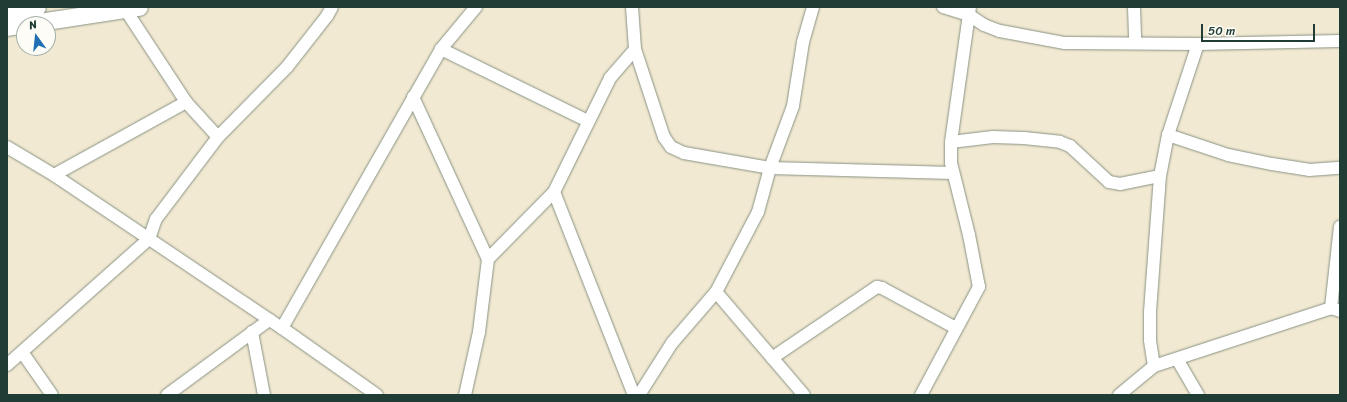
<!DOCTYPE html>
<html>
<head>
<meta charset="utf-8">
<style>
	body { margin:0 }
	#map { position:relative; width:1347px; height:402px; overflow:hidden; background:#f2e9d2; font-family:Sriracha,sans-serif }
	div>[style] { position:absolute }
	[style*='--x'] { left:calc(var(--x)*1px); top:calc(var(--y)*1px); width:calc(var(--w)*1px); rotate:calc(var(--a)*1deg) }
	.roads { filter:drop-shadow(0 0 1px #889383) drop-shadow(0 0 1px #889383) }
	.minor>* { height:12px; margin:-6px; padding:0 6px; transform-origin:6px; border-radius:6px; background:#fff }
	.secondary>* { height:17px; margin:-8.5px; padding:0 8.5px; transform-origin:8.5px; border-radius:8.5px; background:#fff }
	span { translate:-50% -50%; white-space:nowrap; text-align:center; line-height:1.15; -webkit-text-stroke:4px #fdfcf7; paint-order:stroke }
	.frame { position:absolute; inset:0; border:8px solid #1f3d34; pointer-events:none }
	.north { position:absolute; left:16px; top:16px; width:40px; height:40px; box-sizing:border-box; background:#fdfcf7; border:1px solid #a4b0a9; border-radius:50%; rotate:345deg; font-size:11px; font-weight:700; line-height:16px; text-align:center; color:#1f3d34 }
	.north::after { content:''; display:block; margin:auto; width:14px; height:18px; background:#1f6fb2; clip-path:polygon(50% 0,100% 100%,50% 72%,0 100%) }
	.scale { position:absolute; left:1201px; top:24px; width:114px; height:18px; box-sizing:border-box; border:2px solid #1f3d34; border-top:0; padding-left:5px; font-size:12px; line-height:14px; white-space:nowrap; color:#1f3d34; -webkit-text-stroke:3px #fdfcf7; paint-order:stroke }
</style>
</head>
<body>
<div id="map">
	<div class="roads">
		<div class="minor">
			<div style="--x:632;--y:7;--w:42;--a:85.9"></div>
			<div style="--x:635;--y:49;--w:93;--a:71.8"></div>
			<div style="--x:664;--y:137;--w:12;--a:55"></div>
			<div style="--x:671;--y:147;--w:14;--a:25"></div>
			<div style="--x:684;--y:153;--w:87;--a:9.9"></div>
			<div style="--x:770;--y:168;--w:183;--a:1.6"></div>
			<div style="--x:943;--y:7;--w:27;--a:17"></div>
			<div style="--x:969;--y:15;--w:18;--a:34"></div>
			<div style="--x:984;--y:25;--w:17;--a:21"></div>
			<div style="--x:1000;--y:31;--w:66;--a:10.5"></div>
			<div style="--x:1065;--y:43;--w:133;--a:0.4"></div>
			<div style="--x:1198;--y:44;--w:142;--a:-1.2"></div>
			<div style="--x:1134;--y:7;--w:35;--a:88"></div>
			<div style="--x:125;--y:9;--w:111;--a:56.7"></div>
			<div style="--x:186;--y:102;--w:47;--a:47.6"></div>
			<div style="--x:441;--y:49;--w:164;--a:26.1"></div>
			<div style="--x:413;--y:97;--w:179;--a:65.2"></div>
			<div style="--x:488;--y:259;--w:74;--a:97"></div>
			<div style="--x:479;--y:332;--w:65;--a:102.5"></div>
			<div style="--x:1168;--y:135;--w:63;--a:18.4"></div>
			<div style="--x:1228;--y:155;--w:45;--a:11.6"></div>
			<div style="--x:1272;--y:164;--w:37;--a:9"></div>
			<div style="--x:1309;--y:170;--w:31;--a:-4"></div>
			<div style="--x:951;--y:142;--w:42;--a:-6.8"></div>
			<div style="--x:993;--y:137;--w:31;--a:2"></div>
			<div style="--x:1024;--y:138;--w:36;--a:6"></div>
			<div style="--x:1060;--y:142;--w:11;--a:22"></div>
			<div style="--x:1070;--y:146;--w:53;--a:42.7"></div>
			<div style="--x:1109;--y:182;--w:11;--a:10"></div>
			<div style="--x:1120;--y:184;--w:41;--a:-11.3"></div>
			<div style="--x:7;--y:147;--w:55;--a:30.8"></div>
			<div style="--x:54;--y:175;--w:275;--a:33.9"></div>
			<div style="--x:282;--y:328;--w:116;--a:35.2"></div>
			<div style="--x:54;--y:175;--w:151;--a:-28.9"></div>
			<div style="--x:554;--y:192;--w:218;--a:68.5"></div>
			<div style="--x:488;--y:259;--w:94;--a:-45.4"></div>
			<div style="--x:554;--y:192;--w:127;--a:-63.8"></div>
			<div style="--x:610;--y:78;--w:38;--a:-49"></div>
			<div style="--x:716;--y:292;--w:135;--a:49.5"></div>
			<div style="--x:1331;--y:308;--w:82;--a:-83.7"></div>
			<div style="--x:282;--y:328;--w:321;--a:-60.3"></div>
			<div style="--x:441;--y:49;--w:55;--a:-50.2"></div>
			<div style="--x:252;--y:332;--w:64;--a:79.2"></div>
			<div style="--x:22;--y:352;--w:52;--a:55.1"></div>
			<div style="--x:772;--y:358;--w:127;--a:-34.1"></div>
			<div style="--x:877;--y:287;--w:5;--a:11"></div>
			<div style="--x:882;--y:288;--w:84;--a:28.4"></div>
			<div style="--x:1177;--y:359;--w:42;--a:59.7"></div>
			<div style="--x:7;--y:365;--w:190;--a:-41.6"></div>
			<div style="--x:149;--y:239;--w:21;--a:-71"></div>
			<div style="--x:156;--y:219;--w:103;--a:-52.9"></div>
			<div style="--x:218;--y:137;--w:98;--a:-45.4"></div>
			<div style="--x:287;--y:67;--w:65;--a:-51.9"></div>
			<div style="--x:327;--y:16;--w:10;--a:-61"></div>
			<div style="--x:1154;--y:366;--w:26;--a:-99"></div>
			<div style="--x:1150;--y:340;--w:28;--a:-90"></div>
			<div style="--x:1150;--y:312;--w:136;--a:-85.8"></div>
			<div style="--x:1160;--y:176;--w:42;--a:-79"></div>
			<div style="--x:1168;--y:135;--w:96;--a:-71.8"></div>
			<div style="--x:167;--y:395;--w:127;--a:-36.3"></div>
			<div style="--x:639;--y:395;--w:62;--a:-57.6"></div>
			<div style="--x:672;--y:343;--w:67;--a:-49.2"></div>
			<div style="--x:716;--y:292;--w:90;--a:-62.3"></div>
			<div style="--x:758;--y:212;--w:46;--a:-74.7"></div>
			<div style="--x:770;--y:168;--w:66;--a:-69.6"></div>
			<div style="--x:793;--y:106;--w:65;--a:-81.1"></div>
			<div style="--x:803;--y:42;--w:36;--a:-74"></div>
			<div style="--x:921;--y:395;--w:123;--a:-61.8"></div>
			<div style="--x:979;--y:287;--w:53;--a:-100.9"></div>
			<div style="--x:969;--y:235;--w:74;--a:-104"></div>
			<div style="--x:951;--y:163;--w:21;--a:-90"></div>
			<div style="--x:951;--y:142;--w:136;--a:-82"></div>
			<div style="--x:1119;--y:395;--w:45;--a:-39.6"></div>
			<div style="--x:1154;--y:366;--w:186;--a:-18.1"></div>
			<div style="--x:1331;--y:308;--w:9;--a:18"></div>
		</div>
		<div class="secondary">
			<div style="--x:7;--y:12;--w:30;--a:-9"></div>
			<div style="--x:26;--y:24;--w:114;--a:-8.6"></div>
			<div style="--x:7;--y:27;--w:17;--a:-10"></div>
		</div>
	</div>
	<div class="frame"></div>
	<div class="north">N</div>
	<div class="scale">50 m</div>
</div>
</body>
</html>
